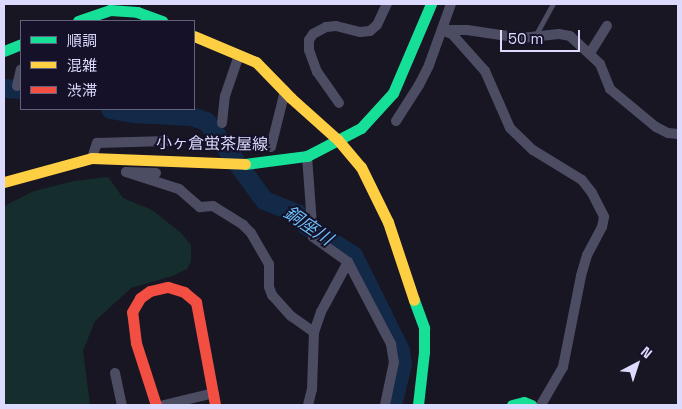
<!DOCTYPE html>
<html>
<head>
<meta charset="utf-8">
<style>
	body { margin:0 }
	#map { position:relative; width:682px; height:409px; overflow:hidden; background:#181623; font-family:"Space Grotesk","Noto Sans JP",sans-serif }
	div>[style] { position:absolute }
	[style*='--x'] { left:calc(var(--x)*1px); top:calc(var(--y)*1px); width:calc(var(--w)*1px); rotate:calc(var(--a)*1deg) }
	.green>* { inset:0; background:#152e2d }
	.river>* { height:19px; margin:-9.5px; padding:0 9.5px; transform-origin:9.5px; border-radius:9.5px; background:#122948 }
	.lane>* { height:5px; margin:-2.5px; padding:0 2.5px; transform-origin:2.5px; border-radius:2.5px; background:#4c4c63 }
	.street>* { height:10px; margin:-5px; padding:0 5px; transform-origin:5px; border-radius:5px; background:#4c4c63 }
	.fast>* { height:11px; margin:-5.5px; padding:0 5.5px; transform-origin:5.5px; border-radius:5.5px; background:#16e098 }
	.slow>* { height:11px; margin:-5.5px; padding:0 5.5px; transform-origin:5.5px; border-radius:5.5px; background:#ffcf43 }
	.jam>* { height:11px; margin:-5.5px; padding:0 5.5px; transform-origin:5.5px; border-radius:5.5px; background:#f24e42 }
	span { translate:-50% -50%; white-space:nowrap; text-align:center; line-height:1.15; -webkit-text-stroke:4px #141128; paint-order:stroke }
	.street-label { font-size:16px; color:#dcdafd }
	.water-label { font-size:18px; color:#6cbff9; font-style:italic }
	.frame { position:absolute; inset:0; border:5px solid #dcdafd; pointer-events:none }
	.legend { position:absolute; left:20px; top:20px; width:175px; height:90px; box-sizing:border-box; background:#141128; border:1px solid #64617d; margin:0; padding:6px 9px; list-style:none; font-size:15px; color:#dcdafd }
	.legend li { display:flex; align-items:center; gap:10px; height:25px }
	.legend b { width:25px; border:1px solid #64617d }
	.north { position:absolute; left:612px; top:339px; width:50px; height:50px; -webkit-text-stroke:4px #141128; paint-order:stroke; rotate:40deg; font-size:14px; font-weight:700; line-height:20px; text-align:center; color:#dcdafd }
	.north::after { content:''; display:block; margin:auto; width:18px; height:22px; background:#dcdafd; clip-path:polygon(50% 0,100% 100%,50% 72%,0 100%) }
	.scale { position:absolute; left:500px; top:30px; width:80px; height:22px; box-sizing:border-box; border:2px solid #dcdafd; border-top:0; padding-left:6px; font-size:15px; line-height:18px; white-space:nowrap; color:#dcdafd; -webkit-text-stroke:4px #141128; paint-order:stroke }
</style>
</head>
<body>
<div id="map">
	<div class="green">
		<div style="clip-path:polygon(108px 177px,123px 198px,152px 210px,180px 232px,191px 245px,191px 262px,187px 269px,172px 276px,131px 288px,95px 321px,83px 351px,90px 405px,4px 405px,4px 206px,34px 191px,74px 181px)"></div>
	</div>
	<div class="river">
		<div style="--x:4;--y:88;--w:17;--a:3"></div>
		<div style="--x:110;--y:109;--w:22;--a:10"></div>
		<div style="--x:132;--y:113;--w:59;--a:2.9"></div>
		<div style="--x:191;--y:116;--w:16;--a:18"></div>
		<div style="--x:206;--y:121;--w:98;--a:53.7"></div>
		<div style="--x:264;--y:200;--w:35;--a:22"></div>
		<div style="--x:297;--y:213;--w:15;--a:53"></div>
		<div style="--x:306;--y:225;--w:56;--a:32.6"></div>
		<div style="--x:353;--y:255;--w:106;--a:63.7"></div>
		<div style="--x:400;--y:350;--w:14;--a:82"></div>
		<div style="--x:402;--y:364;--w:42;--a:103.7"></div>
	</div>
	<div class="lane">
		<div style="--x:535;--y:36;--w:37;--a:-61"></div>
	</div>
	<div class="street">
		<div style="--x:442;--y:30;--w:11;--a:22"></div>
		<div style="--x:452;--y:34;--w:50;--a:48.3"></div>
		<div style="--x:485;--y:71;--w:62;--a:66.3"></div>
		<div style="--x:510;--y:128;--w:32;--a:44"></div>
		<div style="--x:533;--y:150;--w:57;--a:31.5"></div>
		<div style="--x:582;--y:180;--w:16;--a:52"></div>
		<div style="--x:592;--y:193;--w:27;--a:63"></div>
		<div style="--x:604;--y:217;--w:10;--a:101"></div>
		<div style="--x:602;--y:227;--w:32;--a:118"></div>
		<div style="--x:587;--y:255;--w:22;--a:106"></div>
		<div style="--x:581;--y:276;--w:93;--a:101.2"></div>
		<div style="--x:563;--y:367;--w:44;--a:120.1"></div>
		<div style="--x:445;--y:30;--w:22;--a:0"></div>
		<div style="--x:467;--y:30;--w:55;--a:8.4"></div>
		<div style="--x:521;--y:38;--w:38;--a:-6"></div>
		<div style="--x:559;--y:34;--w:11;--a:10"></div>
		<div style="--x:570;--y:36;--w:41;--a:43"></div>
		<div style="--x:600;--y:64;--w:27;--a:68"></div>
		<div style="--x:610;--y:89;--w:60;--a:39.6"></div>
		<div style="--x:656;--y:127;--w:13;--a:27"></div>
		<div style="--x:668;--y:133;--w:10;--a:6"></div>
		<div style="--x:590;--y:53;--w:32;--a:-58"></div>
		<div style="--x:17;--y:86;--w:17;--a:-77"></div>
		<div style="--x:339;--y:103;--w:38;--a:-125"></div>
		<div style="--x:317;--y:72;--w:23;--a:-110"></div>
		<div style="--x:309;--y:50;--w:10;--a:-90"></div>
		<div style="--x:309;--y:40;--w:7;--a:-56"></div>
		<div style="--x:313;--y:34;--w:15;--a:-28"></div>
		<div style="--x:326;--y:27;--w:10;--a:-6"></div>
		<div style="--x:336;--y:26;--w:25;--a:14"></div>
		<div style="--x:360;--y:32;--w:10;--a:-6"></div>
		<div style="--x:370;--y:31;--w:9;--a:-41"></div>
		<div style="--x:377;--y:25;--w:23;--a:-65"></div>
		<div style="--x:396;--y:121;--w:43;--a:-57.4"></div>
		<div style="--x:419;--y:85;--w:22;--a:-63"></div>
		<div style="--x:429;--y:65;--w:65;--a:-70.2"></div>
		<div style="--x:222;--y:123;--w:27;--a:-84"></div>
		<div style="--x:225;--y:96;--w:43;--a:-71.1"></div>
		<div style="--x:271;--y:147;--w:58;--a:-76"></div>
		<div style="--x:307;--y:156;--w:81;--a:85.8"></div>
		<div style="--x:313;--y:237;--w:43;--a:35.5"></div>
		<div style="--x:348;--y:262;--w:57;--a:118.4"></div>
		<div style="--x:321;--y:312;--w:21;--a:109"></div>
		<div style="--x:314;--y:332;--w:57;--a:92"></div>
		<div style="--x:312;--y:389;--w:16;--a:104"></div>
		<div style="--x:92;--y:158;--w:16;--a:-72"></div>
		<div style="--x:97;--y:143;--w:69;--a:-1.7"></div>
		<div style="--x:156;--y:173;--w:30;--a:-178"></div>
		<div style="--x:126;--y:172;--w:56;--a:17.8"></div>
		<div style="--x:179;--y:189;--w:28;--a:41"></div>
		<div style="--x:200;--y:207;--w:13;--a:-4"></div>
		<div style="--x:213;--y:206;--w:36;--a:32"></div>
		<div style="--x:243;--y:225;--w:11;--a:45"></div>
		<div style="--x:251;--y:233;--w:36;--a:60"></div>
		<div style="--x:269;--y:264;--w:23;--a:90"></div>
		<div style="--x:269;--y:287;--w:9;--a:69"></div>
		<div style="--x:272;--y:295;--w:28;--a:48"></div>
		<div style="--x:291;--y:316;--w:28;--a:35"></div>
		<div style="--x:348;--y:262;--w:93;--a:62.3"></div>
		<div style="--x:391;--y:344;--w:18;--a:81"></div>
		<div style="--x:394;--y:362;--w:44;--a:101.8"></div>
		<div style="--x:115;--y:373;--w:33;--a:78"></div>
		<div style="--x:164;--y:405;--w:51;--a:-13.5"></div>
	</div>
	<div class="fast">
		<div style="--x:78;--y:21;--w:34;--a:-19"></div>
		<div style="--x:110;--y:10;--w:27;--a:4"></div>
		<div style="--x:137;--y:12;--w:27;--a:20"></div>
		<div style="--x:4;--y:51;--w:18;--a:-22"></div>
		<div style="--x:245;--y:164;--w:63;--a:-7.4"></div>
		<div style="--x:307;--y:156;--w:61;--a:-27.4"></div>
		<div style="--x:361;--y:128;--w:47;--a:-47.6"></div>
		<div style="--x:393;--y:93;--w:97;--a:-66.9"></div>
		<div style="--x:414;--y:300;--w:30;--a:70"></div>
		<div style="--x:424;--y:328;--w:24;--a:90"></div>
		<div style="--x:424;--y:352;--w:53;--a:96.5"></div>
		<div style="--x:512;--y:405;--w:12;--a:-14"></div>
		<div style="--x:524;--y:402;--w:8;--a:23"></div>
	</div>
	<div class="slow">
		<div style="--x:194;--y:36;--w:67;--a:22.8"></div>
		<div style="--x:256;--y:62;--w:50;--a:45.8"></div>
		<div style="--x:291;--y:98;--w:63;--a:41.8"></div>
		<div style="--x:338;--y:140;--w:35;--a:50"></div>
		<div style="--x:361;--y:167;--w:61;--a:63.9"></div>
		<div style="--x:388;--y:222;--w:82;--a:71.6"></div>
		<div style="--x:4;--y:182;--w:91;--a:-15.3"></div>
		<div style="--x:92;--y:158;--w:153;--a:2.2"></div>
	</div>
	<div class="jam">
		<div style="--x:156;--y:405;--w:65;--a:-107.9"></div>
		<div style="--x:136;--y:343;--w:31;--a:-97"></div>
		<div style="--x:132;--y:312;--w:16;--a:-60"></div>
		<div style="--x:140;--y:298;--w:12;--a:-35"></div>
		<div style="--x:150;--y:291;--w:18;--a:-13"></div>
		<div style="--x:168;--y:287;--w:17;--a:17"></div>
		<div style="--x:184;--y:292;--w:16;--a:40"></div>
		<div style="--x:196;--y:302;--w:105;--a:79.5"></div>
	</div>
	<div class="street-label">
		<span style="left:212px;top:144px;rotate:1deg">小ヶ倉蛍茶屋線</span>
	</div>
	<div class="water-label">
		<span style="left:308px;top:226px;rotate:34deg">銅座川</span>
	</div>
	<div class="frame"></div>
	<ul class="legend">
	<li><b style="height:6px;background:#16e098"></b>順調</li>
	<li><b style="height:6px;background:#ffcf43"></b>混雑</li>
	<li><b style="height:6px;background:#f24e42"></b>渋滞</li>
	</ul>
	<div class="north">N</div>
	<div class="scale">50 m</div>
</div>
</body>
</html>
